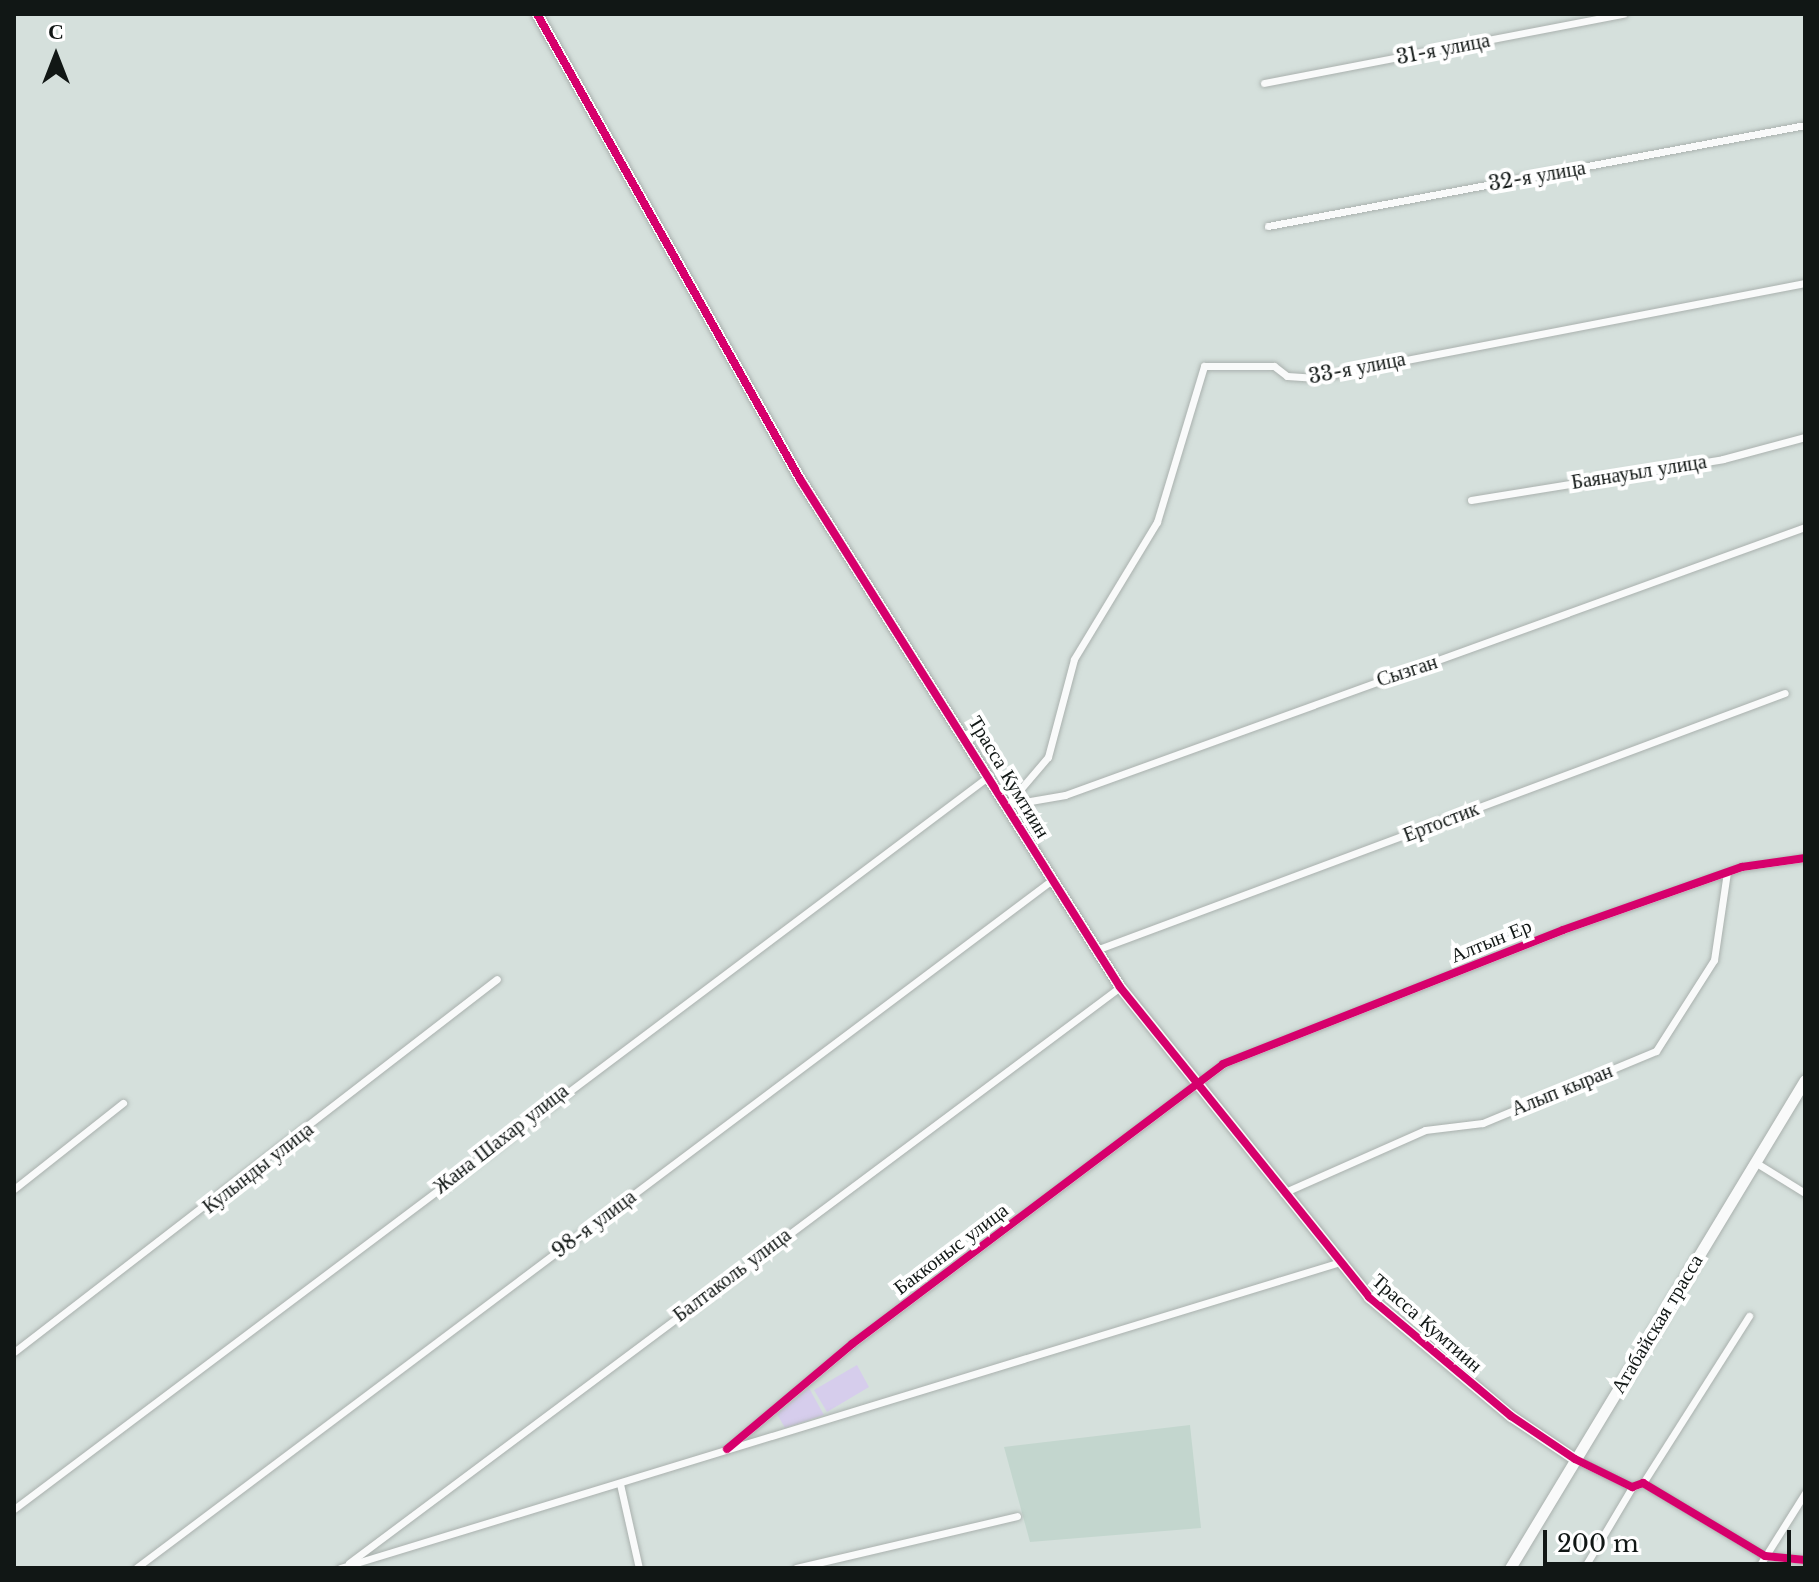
<!DOCTYPE html>
<html>
<head>
<meta charset="utf-8">
<style>
	body { margin:0 }
	#map { position:relative; width:1819px; height:1582px; overflow:hidden; background:#d5e0dc; font-family:"Libre Baskerville",serif }
	div>[style] { position:absolute }
	[style*='--x'] { left:calc(var(--x)*1px); top:calc(var(--y)*1px); width:calc(var(--w)*1px); rotate:calc(var(--a)*1deg) }
	.built>* { inset:0; background:#c3d6ce }
	.green>* { inset:0; background:#d6cdec }
	.roads { filter:drop-shadow(0 0 2px #aab1ae) drop-shadow(0 0 2px #aab1ae) }
	.street>* { height:7px; margin:-3.5px; padding:0 3.5px; transform-origin:3.5px; border-radius:3.5px; background:#f9fafa }
	.secondary>* { height:11px; margin:-5.5px; padding:0 5.5px; transform-origin:5.5px; border-radius:5.5px; background:#f9fafa }
	.cycleway>* { height:8px; margin:-4px; padding:0 4px; transform-origin:4px; border-radius:4px; background:#d6006c }
	span { translate:-50% -50%; white-space:nowrap; text-align:center; line-height:1.15; -webkit-text-stroke:8px #fff; paint-order:stroke }
	.street-label { font-size:20px; color:#111715 }
	.frame { position:absolute; inset:0; border:16px solid #111715; pointer-events:none }
	.north { position:absolute; left:16px; top:16px; width:80px; height:80px; -webkit-text-stroke:6px #fff; paint-order:stroke; rotate:0deg; font-size:22px; font-weight:700; line-height:32px; text-align:center; color:#111715 }
	.north::after { content:''; display:block; margin:auto; width:28px; height:36px; background:#111715; clip-path:polygon(50% 0,100% 100%,50% 72%,0 100%) }
	.scale { position:absolute; left:1543px; top:1530px; width:248px; height:36px; box-sizing:border-box; border:4px solid #111715; border-top:0; padding-left:10px; font-size:24px; line-height:28px; white-space:nowrap; color:#111715; -webkit-text-stroke:6px #fff; paint-order:stroke }
</style>
</head>
<body>
<div id="map">
	<div class="built">
		<div style="clip-path:polygon(1190px 1425px,1201px 1528px,1030px 1542px,1004px 1447px)"></div>
	</div>
	<div class="green">
		<div style="clip-path:polygon(857px 1365px,869px 1387px,827px 1412px,814px 1390px)"></div>
		<div style="clip-path:polygon(809px 1388px,824px 1415px,785px 1428px,777px 1414px)"></div>
	</div>
	<div class="roads">
		<div class="street">
			<div style="--x:1264;--y:83;--w:366;--a:-10.9"></div>
			<div style="--x:1268;--y:226;--w:546;--a:-10.65"></div>
			<div style="--x:1471;--y:500;--w:255;--a:-9.2"></div>
			<div style="--x:1723;--y:459;--w:85;--a:-15"></div>
			<div style="--x:1007;--y:805;--w:63;--a:-49.5"></div>
			<div style="--x:1048;--y:757;--w:101;--a:-75.1"></div>
			<div style="--x:1074;--y:659;--w:160;--a:-58.8"></div>
			<div style="--x:1157;--y:522;--w:163;--a:-73.2"></div>
			<div style="--x:1204;--y:366;--w:70;--a:0"></div>
			<div style="--x:1274;--y:366;--w:16;--a:38"></div>
			<div style="--x:1287;--y:376;--w:26;--a:4"></div>
			<div style="--x:1313;--y:378;--w:501;--a:-10.93"></div>
			<div style="--x:1007;--y:805;--w:59;--a:-9.8"></div>
			<div style="--x:1065;--y:795;--w:787;--a:-19.91"></div>
			<div style="--x:1096;--y:950;--w:735;--a:-20.46"></div>
			<div style="--x:1755;--y:1162;--w:59;--a:31.8"></div>
			<div style="--x:14;--y:1189;--w:139;--a:-38.3"></div>
			<div style="--x:1283;--y:1193;--w:155;--a:-23.9"></div>
			<div style="--x:1425;--y:1130;--w:58;--a:-6.9"></div>
			<div style="--x:1483;--y:1123;--w:187;--a:-22.6"></div>
			<div style="--x:1656;--y:1051;--w:108;--a:-57.5"></div>
			<div style="--x:1714;--y:960;--w:89;--a:-81.6"></div>
			<div style="--x:14;--y:1352;--w:610;--a:-37.68"></div>
			<div style="--x:727;--y:1449;--w:163;--a:-40"></div>
			<div style="--x:852;--y:1344;--w:465;--a:-37"></div>
			<div style="--x:1223;--y:1064;--w:365;--a:-21.5"></div>
			<div style="--x:1563;--y:930;--w:190;--a:-19.4"></div>
			<div style="--x:1742;--y:867;--w:64;--a:-8.1"></div>
			<div style="--x:1575;--y:1459;--w:64;--a:26.2"></div>
			<div style="--x:1632;--y:1487;--w:12;--a:-20"></div>
			<div style="--x:1643;--y:1483;--w:142;--a:30.9"></div>
			<div style="--x:1765;--y:1556;--w:40;--a:5.7"></div>
			<div style="--x:1643;--y:1483;--w:198;--a:-57.6"></div>
			<div style="--x:620;--y:1484;--w:86;--a:77.3"></div>
			<div style="--x:14;--y:1509;--w:1221;--a:-36.94"></div>
			<div style="--x:349;--y:1563;--w:962;--a:-36.76"></div>
			<div style="--x:136;--y:1568;--w:1146;--a:-36.91"></div>
			<div style="--x:340;--y:1568;--w:1046;--a:-17.01"></div>
			<div style="--x:796;--y:1568;--w:227;--a:-13.2"></div>
			<div style="--x:1584;--y:1568;--w:94;--a:-59.3"></div>
			<div style="--x:1758;--y:1568;--w:89;--a:-57.9"></div>
		</div>
		<div class="secondary">
			<div style="--x:537;--y:14;--w:534;--a:60.51"></div>
			<div style="--x:800;--y:479;--w:600;--a:57.79"></div>
			<div style="--x:1120;--y:987;--w:398;--a:51.2"></div>
			<div style="--x:1369;--y:1297;--w:185;--a:40"></div>
			<div style="--x:1511;--y:1416;--w:77;--a:33.9"></div>
			<div style="--x:1510;--y:1568;--w:570;--a:-58.85"></div>
		</div>
	</div>
	<div class="cycleway">
		<div style="--x:537;--y:14;--w:534;--a:60.51"></div>
		<div style="--x:800;--y:479;--w:600;--a:57.79"></div>
		<div style="--x:1120;--y:987;--w:398;--a:51.2"></div>
		<div style="--x:1369;--y:1297;--w:185;--a:40"></div>
		<div style="--x:1511;--y:1416;--w:77;--a:33.9"></div>
		<div style="--x:1575;--y:1459;--w:64;--a:26.2"></div>
		<div style="--x:1632;--y:1487;--w:12;--a:-20"></div>
		<div style="--x:1643;--y:1483;--w:142;--a:30.9"></div>
		<div style="--x:1765;--y:1556;--w:40;--a:5.7"></div>
		<div style="--x:727;--y:1449;--w:163;--a:-40"></div>
		<div style="--x:852;--y:1344;--w:465;--a:-37"></div>
		<div style="--x:1223;--y:1064;--w:365;--a:-21.5"></div>
		<div style="--x:1563;--y:930;--w:190;--a:-19.4"></div>
		<div style="--x:1742;--y:867;--w:64;--a:-8.1"></div>
	</div>
	<div class="street-label">
		<span style="left:1443px;top:49px;rotate:-11deg">31-я улица</span>
		<span style="left:1537px;top:176px;rotate:-10deg">32-я улица</span>
		<span style="left:1357px;top:368px;rotate:-11deg">33-я улица</span>
		<span style="left:1639px;top:472px;rotate:-9deg">Баянауыл улица</span>
		<span style="left:1407px;top:671px;rotate:-18deg">Сызган</span>
		<span style="left:1009px;top:777px;rotate:59deg">Трасса Кумтиин</span>
		<span style="left:1441px;top:822px;rotate:-21deg">Ертостик</span>
		<span style="left:1491px;top:941px;rotate:-22deg">Алтын Ер</span>
		<span style="left:1562px;top:1090px;rotate:-22deg">Алып кыран</span>
		<span style="left:501px;top:1139px;rotate:-38deg">Жана Шахар улица</span>
		<span style="left:258px;top:1168px;rotate:-38deg">Кулынды улица</span>
		<span style="left:594px;top:1224px;rotate:-37deg">98-я улица</span>
		<span style="left:951px;top:1249px;rotate:-37deg">Бакконыс улица</span>
		<span style="left:732px;top:1275px;rotate:-37deg">Балтаколь улица</span>
		<span style="left:1427px;top:1323px;rotate:41deg">Трасса Кумтиин</span>
		<span style="left:1657px;top:1324px;rotate:-59deg">Атабайская трасса</span>
	</div>
	<div class="frame"></div>
	<div class="north">С</div>
	<div class="scale">200 m</div>
</div>
</body>
</html>
